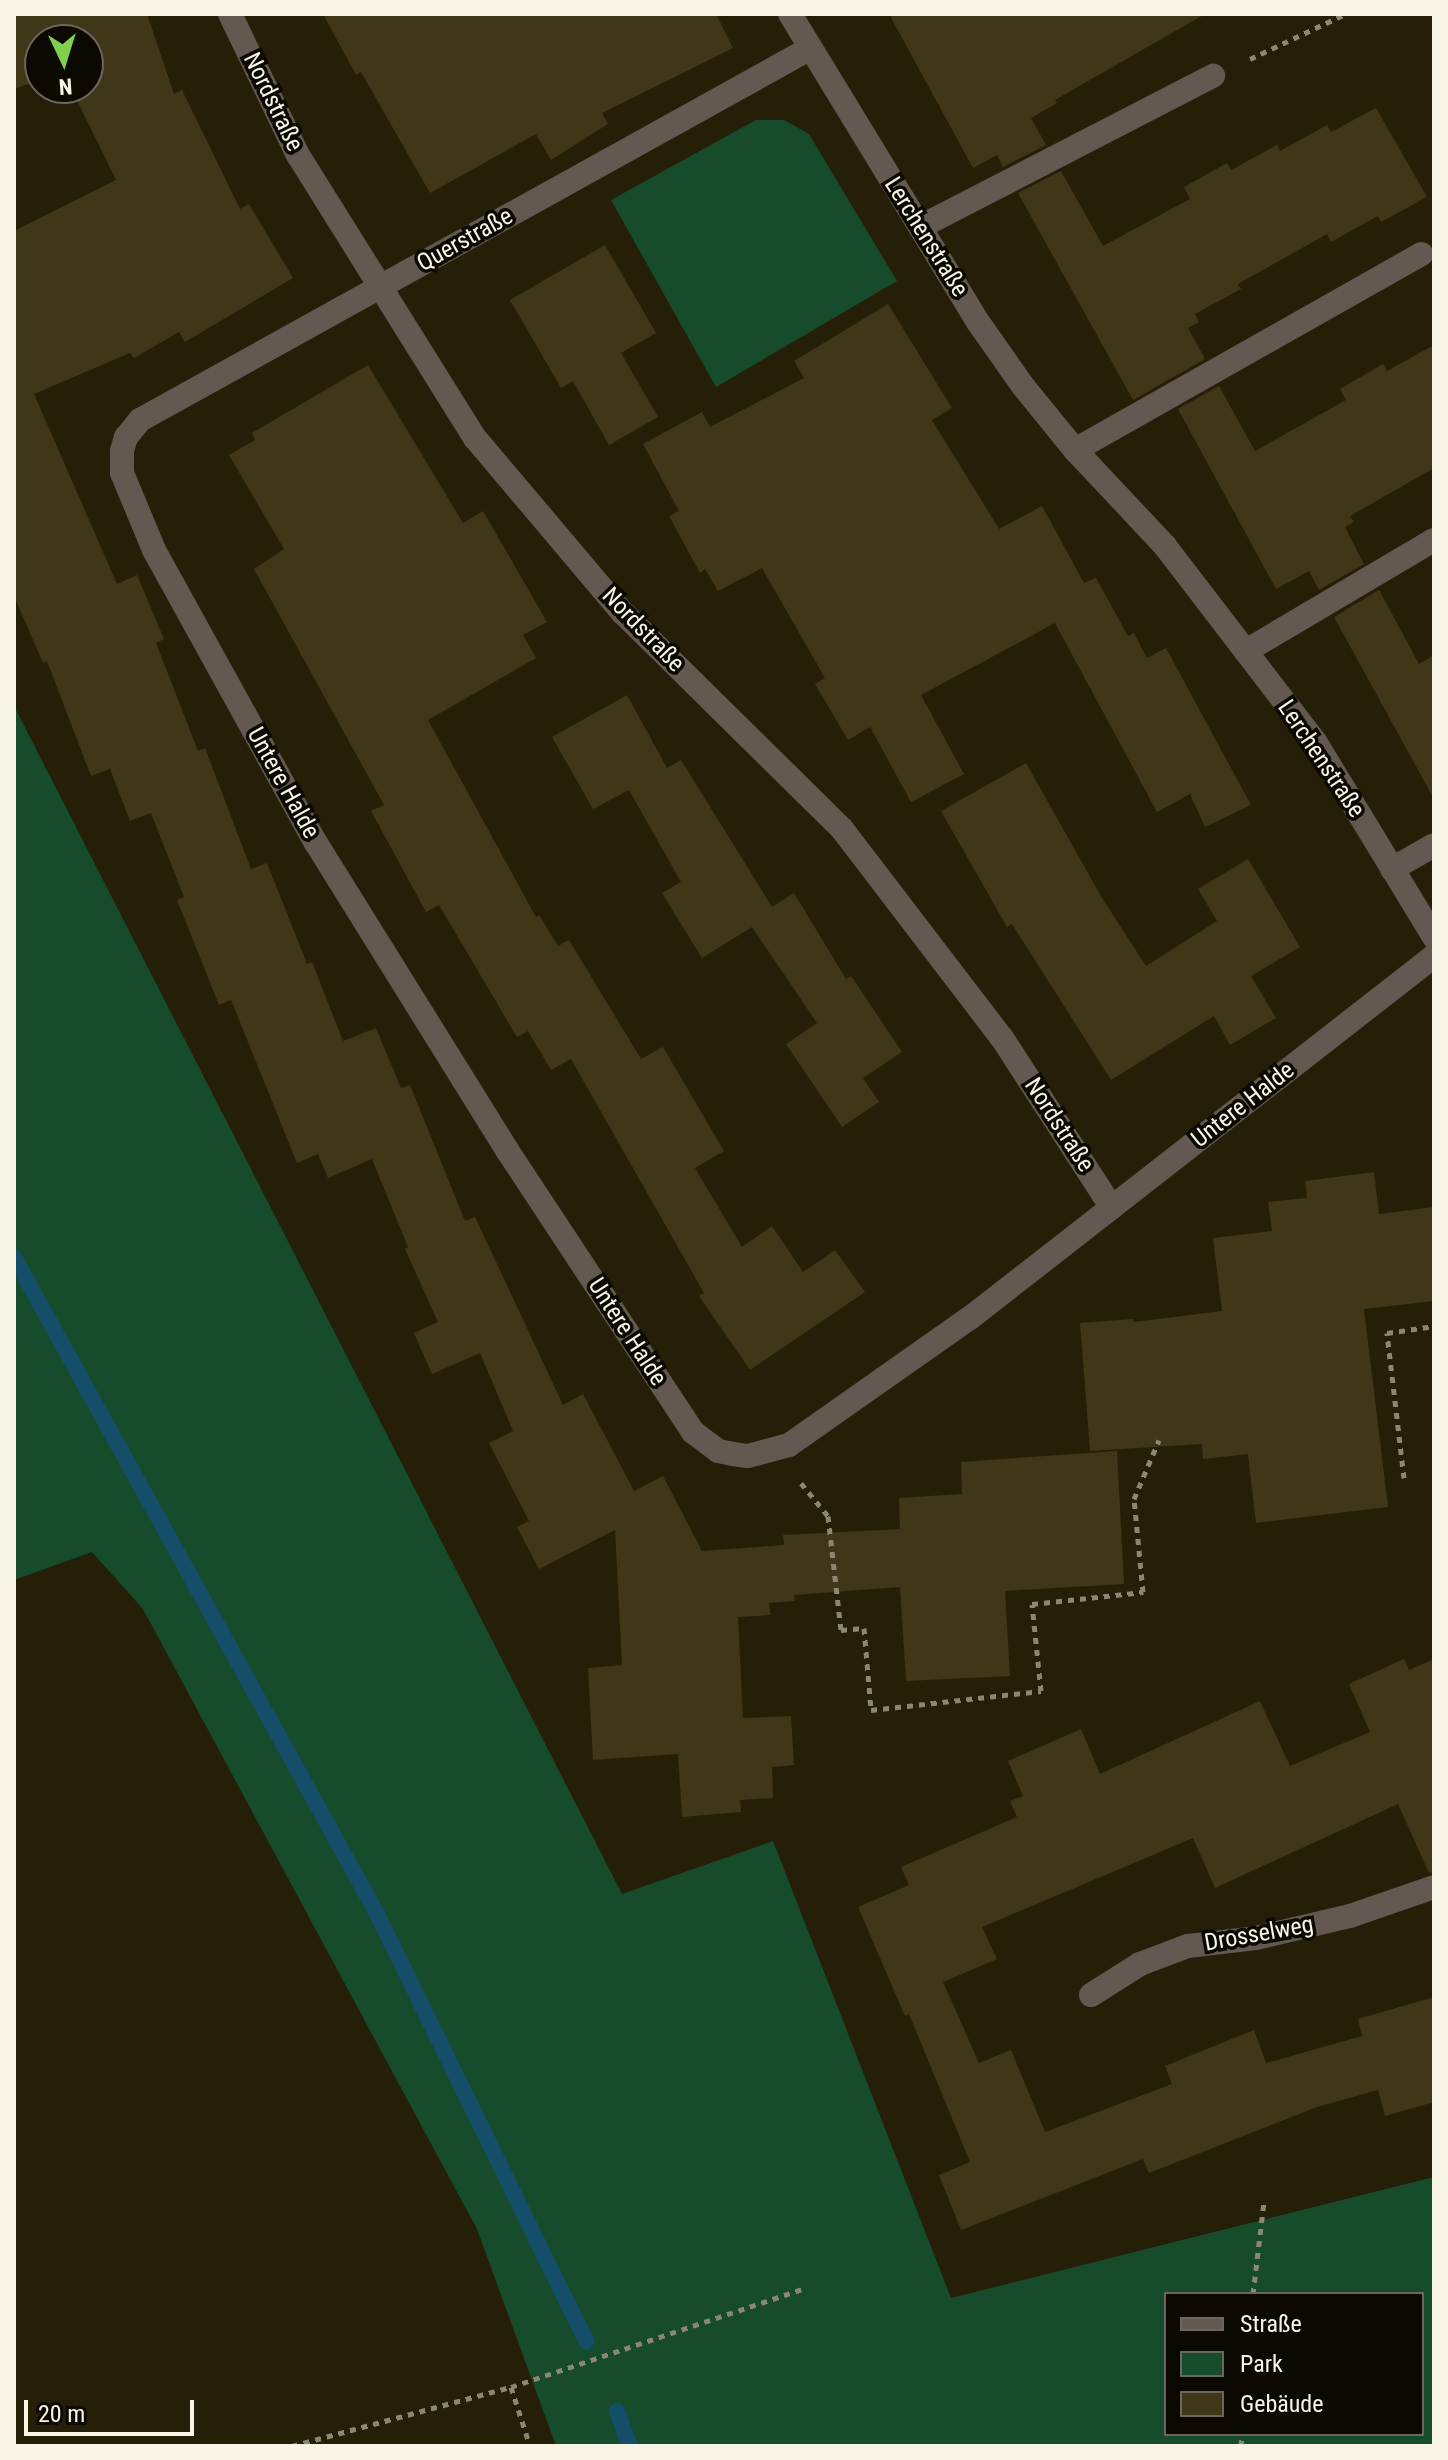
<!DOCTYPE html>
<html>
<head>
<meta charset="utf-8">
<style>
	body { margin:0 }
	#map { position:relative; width:1448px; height:2460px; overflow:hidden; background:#261f08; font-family:"Roboto Condensed",sans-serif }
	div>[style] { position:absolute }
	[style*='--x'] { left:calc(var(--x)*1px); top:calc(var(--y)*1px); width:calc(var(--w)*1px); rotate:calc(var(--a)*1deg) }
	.green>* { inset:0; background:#164b2c }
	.stream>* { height:16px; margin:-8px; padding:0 8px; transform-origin:8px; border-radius:8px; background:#154e69 }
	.building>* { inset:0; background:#403718 }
	.path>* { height:5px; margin-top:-2.5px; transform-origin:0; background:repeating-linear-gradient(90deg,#8c8773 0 6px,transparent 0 12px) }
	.lane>* { height:24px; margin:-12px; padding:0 12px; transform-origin:12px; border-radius:12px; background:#635951 }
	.street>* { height:24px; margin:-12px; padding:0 12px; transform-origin:12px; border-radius:12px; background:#635951 }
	span { translate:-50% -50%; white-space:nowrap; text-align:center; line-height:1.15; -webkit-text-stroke:7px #0c0903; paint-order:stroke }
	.street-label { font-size:24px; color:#f9f5e6 }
	.frame { position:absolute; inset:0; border:16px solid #f9f5e6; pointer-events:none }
	.legend { position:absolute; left:1164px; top:2292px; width:260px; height:144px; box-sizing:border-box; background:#0c0903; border:2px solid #6b675e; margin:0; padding:10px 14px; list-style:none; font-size:24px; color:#f9f5e6 }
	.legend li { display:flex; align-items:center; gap:16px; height:40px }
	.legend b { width:40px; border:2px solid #6b675e }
	.north { position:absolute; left:24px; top:24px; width:80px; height:80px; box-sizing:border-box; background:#0c0903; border:2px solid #6b675e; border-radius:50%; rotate:176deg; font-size:22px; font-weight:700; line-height:32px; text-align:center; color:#f9f5e6 }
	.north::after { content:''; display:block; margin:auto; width:28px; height:36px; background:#82d04f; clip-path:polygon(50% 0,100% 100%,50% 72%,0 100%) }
	.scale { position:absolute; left:24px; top:2400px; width:170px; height:36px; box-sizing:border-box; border:4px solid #f9f5e6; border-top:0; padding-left:10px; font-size:24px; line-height:28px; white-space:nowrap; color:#f9f5e6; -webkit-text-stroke:6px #0c0903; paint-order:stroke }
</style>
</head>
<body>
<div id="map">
	<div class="green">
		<div style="clip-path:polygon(756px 120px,784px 120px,809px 134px,897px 281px,716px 387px,611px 200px)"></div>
		<div style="clip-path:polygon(evenodd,14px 706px,622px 1894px,773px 1841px,951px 2298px,1434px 2177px,1434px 2446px,556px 2446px,477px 2229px,143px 1609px,92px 1552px,14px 1580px,14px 706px,1166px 2294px,1422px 2294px,1422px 2434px,1166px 2434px,1166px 2294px)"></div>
	</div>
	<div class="stream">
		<div style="--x:14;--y:1257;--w:748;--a:61.07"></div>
		<div style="--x:376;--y:1912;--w:478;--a:63.9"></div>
		<div style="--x:617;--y:2411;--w:37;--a:70"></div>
	</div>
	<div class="building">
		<div style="clip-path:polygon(14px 14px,147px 14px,174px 94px,182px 90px,240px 209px,249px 204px,293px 278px,185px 342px,179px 332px,134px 358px,130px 353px,34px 394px,117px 584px,137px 575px,164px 639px,156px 643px,198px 751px,205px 748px,251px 869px,267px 863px,307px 964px,312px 962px,343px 1041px,376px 1028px,401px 1088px,410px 1085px,465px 1221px,475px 1217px,563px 1405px,583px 1394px,634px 1491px,663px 1476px,702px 1551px,784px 1545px,783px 1535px,900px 1529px,899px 1498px,962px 1494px,961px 1462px,1117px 1451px,1124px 1584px,1005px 1591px,1010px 1676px,906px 1681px,900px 1587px,794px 1595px,795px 1601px,769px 1603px,770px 1615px,738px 1617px,743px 1718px,791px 1716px,794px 1765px,772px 1767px,773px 1798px,740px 1800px,741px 1812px,682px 1817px,678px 1754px,593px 1760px,588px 1668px,622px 1665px,615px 1530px,539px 1569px,517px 1527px,529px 1521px,489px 1443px,513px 1431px,480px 1353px,432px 1374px,414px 1333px,438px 1322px,405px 1249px,408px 1247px,372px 1159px,328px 1178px,318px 1154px,297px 1163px,231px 1000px,219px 1005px,177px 900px,184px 897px,151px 813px,130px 821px,110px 769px,91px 776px,47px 661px,43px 663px,14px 596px,14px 231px,116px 180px,71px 88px,88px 88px,88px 40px,40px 40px,40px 80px,14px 89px)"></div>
		<div style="clip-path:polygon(323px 14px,716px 14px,733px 48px,602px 113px,608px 124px,551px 160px,536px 134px,430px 193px,361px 72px,356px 75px)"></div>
		<div style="clip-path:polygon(889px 14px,1205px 14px,1055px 100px,1057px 103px,1031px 118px,1046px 145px,1003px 167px,997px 155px,973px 168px)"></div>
		<div style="clip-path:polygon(1376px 108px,1427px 197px,1381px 222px,1378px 216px,1331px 242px,1327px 234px,1238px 284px,1241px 289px,1195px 314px,1199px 322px,1188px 328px,1205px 359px,1133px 400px,1018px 193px,1061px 171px,1103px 246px,1190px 199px,1184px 187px,1227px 163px,1231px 170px,1277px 145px,1280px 151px,1327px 125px,1331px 132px)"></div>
		<div style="clip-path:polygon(605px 245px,656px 333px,621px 353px,658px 417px,609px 445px,573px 381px,561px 388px,510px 300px)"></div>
		<div style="clip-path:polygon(888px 304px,952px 408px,932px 420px,999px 529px,1042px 506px,1084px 583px,1096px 578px,1128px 636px,1134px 633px,1147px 658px,1166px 648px,1251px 805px,1205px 827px,1190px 794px,1157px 812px,1055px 623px,921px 695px,964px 774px,911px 802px,870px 727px,848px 740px,815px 684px,825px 678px,762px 568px,718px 591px,705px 569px,700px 573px,669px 516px,679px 511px,643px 444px,702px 412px,710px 427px,804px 378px,794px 361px)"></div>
		<div style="clip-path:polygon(1434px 345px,1434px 468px,1350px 516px,1354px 522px,1345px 527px,1364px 564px,1319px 590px,1309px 571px,1276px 589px,1178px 409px,1219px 386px,1255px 451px,1346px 400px,1340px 389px,1383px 364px,1387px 371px)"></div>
		<div style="clip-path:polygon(368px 365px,463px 523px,483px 511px,547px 622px,523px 635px,536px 658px,428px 720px,536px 917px,539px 915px,558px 946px,569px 940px,641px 1059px,663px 1047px,724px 1151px,695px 1168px,742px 1247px,772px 1226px,803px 1272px,835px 1250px,865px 1292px,750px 1370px,699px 1296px,704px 1293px,571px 1059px,551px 1070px,528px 1031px,517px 1037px,439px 905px,426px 912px,371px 811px,384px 805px,254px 569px,284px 549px,229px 455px,255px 440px,252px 433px)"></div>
		<div style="clip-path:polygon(1379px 590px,1419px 664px,1434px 655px,1434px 799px,1334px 617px)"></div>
		<div style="clip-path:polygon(627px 695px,667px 768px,681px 760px,772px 907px,794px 893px,846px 979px,851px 976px,902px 1052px,863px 1078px,879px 1102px,842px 1127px,786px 1044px,817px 1023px,752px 927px,702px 958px,662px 893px,681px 882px,629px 790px,593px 809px,552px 737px)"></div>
		<div style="clip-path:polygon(1026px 763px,1102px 898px,1146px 966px,1217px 921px,1198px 889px,1248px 859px,1300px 947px,1251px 976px,1276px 1018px,1230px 1045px,1214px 1016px,1111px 1080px,1012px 924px,1007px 927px,941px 811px)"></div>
		<div style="clip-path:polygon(1374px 1172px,1379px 1214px,1434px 1207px,1434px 1301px,1364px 1309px,1388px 1507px,1256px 1523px,1248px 1454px,1203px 1459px,1202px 1444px,1090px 1451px,1080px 1323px,1133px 1319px,1134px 1322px,1222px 1311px,1213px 1238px,1272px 1231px,1268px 1202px,1307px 1198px,1305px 1181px)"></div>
		<div style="clip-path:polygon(1404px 1659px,1409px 1670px,1434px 1659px,1434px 1872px,1429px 1873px,1398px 1804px,1215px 1888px,1193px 1838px,982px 1927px,997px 1959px,943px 1982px,979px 2063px,1011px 2050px,1045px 2132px,1172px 2084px,1165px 2066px,1254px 2030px,1266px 2063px,1362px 2036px,1358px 2019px,1434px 1997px,1434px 2102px,1385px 2116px,1378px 2090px,1317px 2107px,1149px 2173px,1143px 2159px,961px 2230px,939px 2175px,970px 2162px,909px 2014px,905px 2016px,858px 1907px,909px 1885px,901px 1867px,1017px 1817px,1010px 1801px,1023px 1796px,1008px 1761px,1081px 1729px,1100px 1774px,1260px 1701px,1290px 1766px,1370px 1732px,1349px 1684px)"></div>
	</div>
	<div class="path">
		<div style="--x:1250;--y:59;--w:105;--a:-25.3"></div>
		<div style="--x:1404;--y:1478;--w:146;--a:-96.7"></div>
		<div style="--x:1387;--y:1333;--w:48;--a:-8.5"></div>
		<div style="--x:801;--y:1483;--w:43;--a:50.7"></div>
		<div style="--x:828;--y:1516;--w:115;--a:83.5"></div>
		<div style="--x:841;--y:1630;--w:23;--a:-5"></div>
		<div style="--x:864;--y:1628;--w:82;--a:85.1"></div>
		<div style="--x:871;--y:1710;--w:171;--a:-6.4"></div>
		<div style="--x:1041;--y:1691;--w:87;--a:-95.9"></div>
		<div style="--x:1032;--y:1604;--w:112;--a:-6.2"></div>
		<div style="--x:1143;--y:1592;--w:93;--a:-95.5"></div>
		<div style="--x:1134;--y:1499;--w:64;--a:-67"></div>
		<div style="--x:1253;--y:2294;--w:93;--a:-83.2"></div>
		<div style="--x:511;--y:2387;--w:62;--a:72.1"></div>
		<div style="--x:292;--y:2446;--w:227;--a:-15.1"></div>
		<div style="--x:511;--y:2387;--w:310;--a:-18.6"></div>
		<div style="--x:1241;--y:2446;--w:12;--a:-85"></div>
	</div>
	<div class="lane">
		<div style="--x:920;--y:227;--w:330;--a:-27.3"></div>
		<div style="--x:1075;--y:450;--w:398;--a:-29.5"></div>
		<div style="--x:1246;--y:651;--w:218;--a:-30.6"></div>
		<div style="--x:1392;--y:869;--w:48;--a:-29.7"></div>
	</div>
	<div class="street">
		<div style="--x:230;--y:14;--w:157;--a:64.3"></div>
		<div style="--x:298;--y:155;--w:334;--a:58"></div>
		<div style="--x:475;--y:438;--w:229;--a:49.8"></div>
		<div style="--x:623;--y:613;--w:308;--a:44.6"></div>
		<div style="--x:842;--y:829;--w:263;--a:52.6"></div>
		<div style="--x:1002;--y:1038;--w:202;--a:57.1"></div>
		<div style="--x:790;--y:14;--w:361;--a:58.6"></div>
		<div style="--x:978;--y:322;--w:78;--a:54.9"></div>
		<div style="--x:1023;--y:386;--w:82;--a:50.9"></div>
		<div style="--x:1075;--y:450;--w:132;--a:46.8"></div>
		<div style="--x:1165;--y:546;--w:248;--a:52.5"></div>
		<div style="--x:1316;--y:743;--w:227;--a:58.7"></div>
		<div style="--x:809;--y:49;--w:765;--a:150.99"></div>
		<div style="--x:140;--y:420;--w:22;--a:129"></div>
		<div style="--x:126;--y:437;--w:15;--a:106"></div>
		<div style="--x:122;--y:451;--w:22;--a:90"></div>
		<div style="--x:122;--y:473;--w:83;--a:67.4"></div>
		<div style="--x:154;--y:550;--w:335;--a:61.1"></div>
		<div style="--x:316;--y:843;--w:362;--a:58.1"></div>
		<div style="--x:507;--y:1150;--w:338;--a:56.6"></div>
		<div style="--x:693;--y:1432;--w:31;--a:37"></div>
		<div style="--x:718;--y:1451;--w:15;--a:11"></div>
		<div style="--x:733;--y:1454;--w:15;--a:8"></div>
		<div style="--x:748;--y:1456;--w:42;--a:-15"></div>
		<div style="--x:789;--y:1445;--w:221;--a:-35.1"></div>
		<div style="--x:970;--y:1318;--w:589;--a:-37.96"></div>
		<div style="--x:1091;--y:1995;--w:58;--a:-32.3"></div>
		<div style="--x:1140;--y:1964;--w:51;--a:-20.6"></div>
		<div style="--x:1188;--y:1946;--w:68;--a:-6.7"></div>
		<div style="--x:1256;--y:1938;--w:97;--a:-13.2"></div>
		<div style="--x:1350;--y:1916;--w:89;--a:-19"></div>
	</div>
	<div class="street-label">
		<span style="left:273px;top:102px;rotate:64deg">Nordstraße</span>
		<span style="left:926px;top:237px;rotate:58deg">Lerchenstraße</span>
		<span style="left:465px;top:240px;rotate:-29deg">Querstraße</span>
		<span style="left:643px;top:630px;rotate:46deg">Nordstraße</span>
		<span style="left:1321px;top:759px;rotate:56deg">Lerchenstraße</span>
		<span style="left:283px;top:783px;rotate:61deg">Untere Halde</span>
		<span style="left:1243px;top:1105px;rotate:-38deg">Untere Halde</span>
		<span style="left:1059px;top:1125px;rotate:57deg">Nordstraße</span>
		<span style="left:627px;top:1332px;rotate:57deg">Untere Halde</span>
		<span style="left:1259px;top:1934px;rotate:-10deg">Drosselweg</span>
	</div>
	<div class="frame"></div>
	<ul class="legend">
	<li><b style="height:10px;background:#635951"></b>Straße</li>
	<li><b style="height:22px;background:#164b2c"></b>Park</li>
	<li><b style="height:22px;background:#403718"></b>Gebäude</li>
	</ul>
	<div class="north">N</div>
	<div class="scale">20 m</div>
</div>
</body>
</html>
